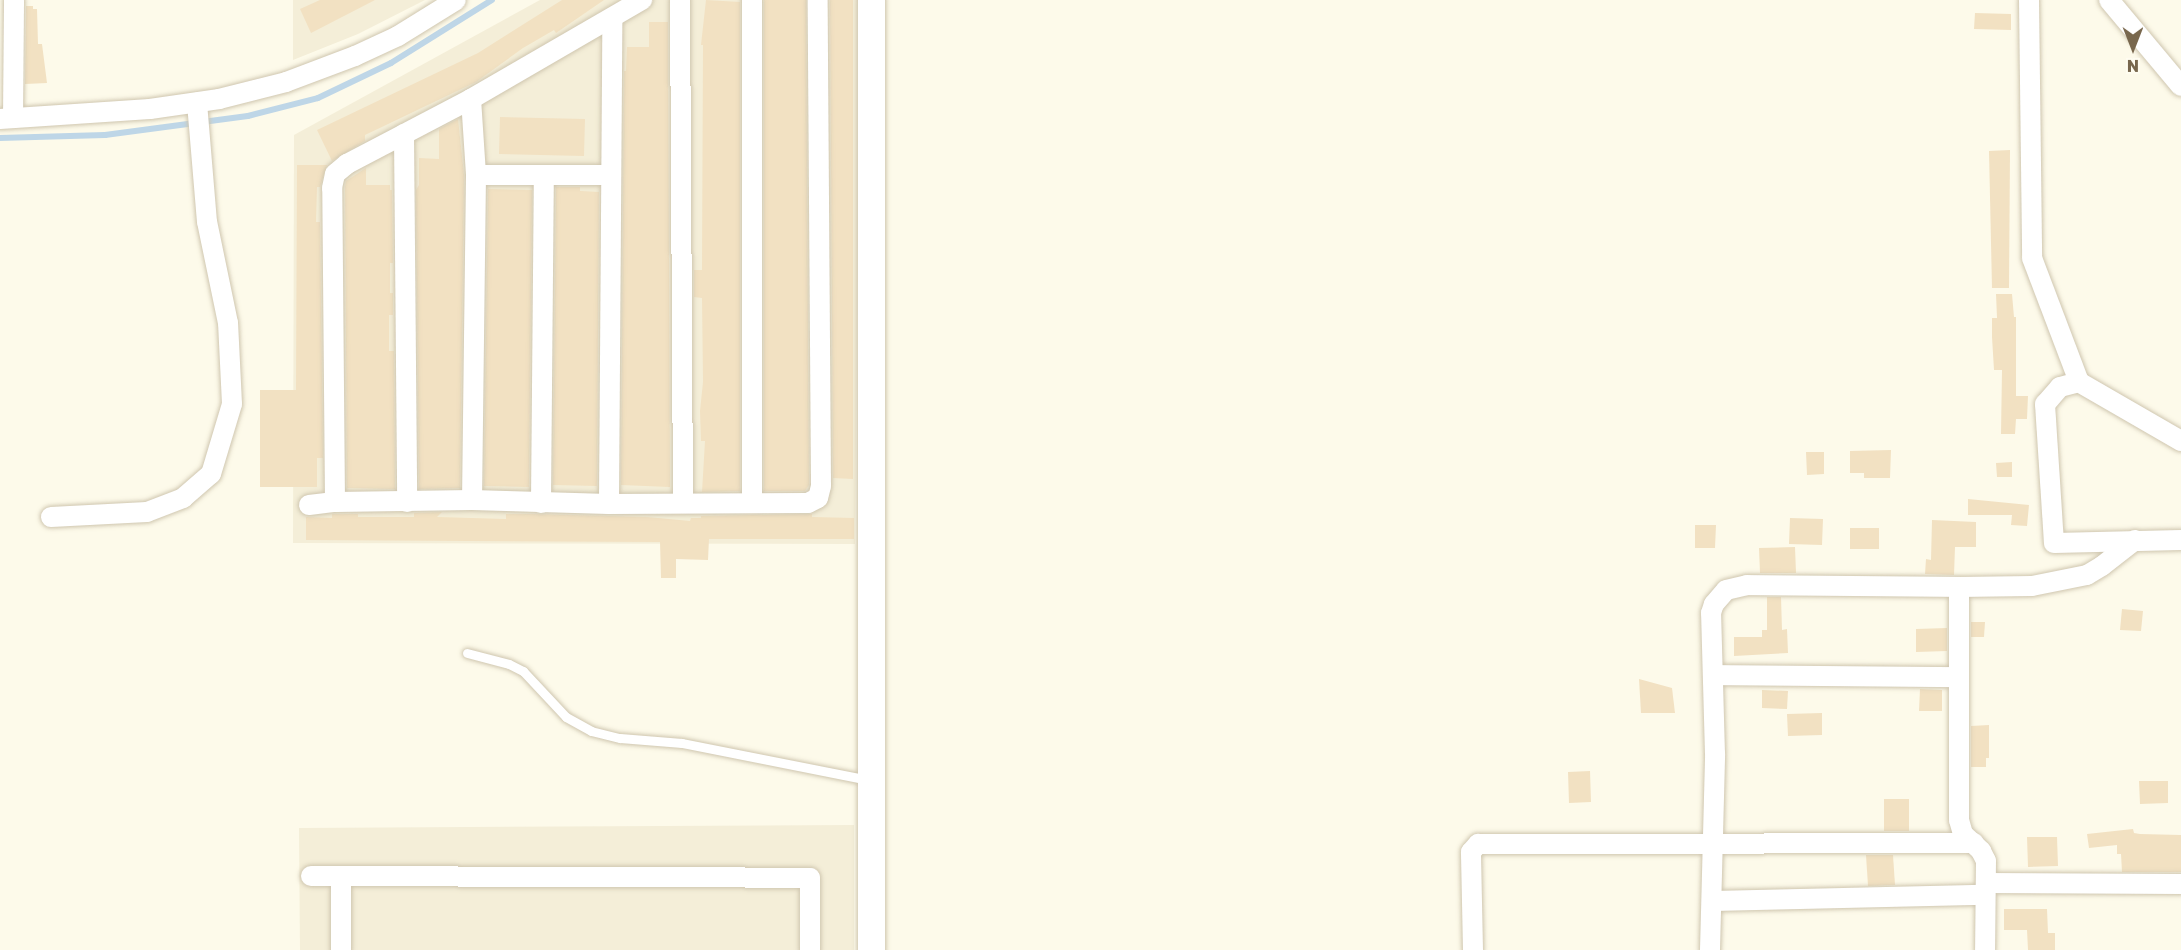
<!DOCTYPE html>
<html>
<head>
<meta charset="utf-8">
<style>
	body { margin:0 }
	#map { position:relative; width:2181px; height:950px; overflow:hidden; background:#fdfaea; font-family:"Golos Text",sans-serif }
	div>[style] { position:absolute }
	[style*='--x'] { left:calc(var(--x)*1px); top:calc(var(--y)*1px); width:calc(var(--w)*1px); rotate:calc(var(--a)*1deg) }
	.residential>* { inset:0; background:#f4eed8 }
	.stream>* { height:6px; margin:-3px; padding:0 3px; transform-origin:3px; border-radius:3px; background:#bed6e7 }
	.building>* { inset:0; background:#f2e1c2 }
	.roads { filter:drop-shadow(0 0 2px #cfc6af) drop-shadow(0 0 2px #cfc6af) }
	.lane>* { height:9px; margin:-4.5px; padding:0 4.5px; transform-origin:4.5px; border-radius:4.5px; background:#fff }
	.street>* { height:20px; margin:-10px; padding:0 10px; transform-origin:10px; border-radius:10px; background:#fff }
	.secondary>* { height:27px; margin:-13.5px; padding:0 13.5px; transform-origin:13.5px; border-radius:13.5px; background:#fff }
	span { translate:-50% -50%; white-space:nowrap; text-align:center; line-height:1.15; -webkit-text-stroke:6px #fffdf1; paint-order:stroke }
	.north { position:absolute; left:2103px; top:18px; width:60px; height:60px; -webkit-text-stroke:4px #fffdf1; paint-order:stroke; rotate:180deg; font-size:16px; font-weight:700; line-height:24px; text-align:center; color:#78674d }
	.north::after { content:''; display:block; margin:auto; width:21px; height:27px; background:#78674d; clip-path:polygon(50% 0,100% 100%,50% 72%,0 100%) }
</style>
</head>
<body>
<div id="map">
	<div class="residential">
		<div style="clip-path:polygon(293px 0,425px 0,358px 34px,293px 60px)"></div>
		<div style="clip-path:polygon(540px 0,860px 0,855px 544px,293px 543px,294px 135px)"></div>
		<div style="clip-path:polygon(854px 825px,854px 950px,300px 950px,299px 828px)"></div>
	</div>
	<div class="stream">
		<div style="--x:0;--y:138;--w:105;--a:-1.6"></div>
		<div style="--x:105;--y:135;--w:144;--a:-7.6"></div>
		<div style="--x:248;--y:116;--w:72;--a:-14.4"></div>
		<div style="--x:318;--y:98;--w:81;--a:-25.6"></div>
		<div style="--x:391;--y:63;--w:119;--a:-32"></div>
	</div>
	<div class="building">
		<div style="clip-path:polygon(320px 0,375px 0,311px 33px,300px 9px)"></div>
		<div style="clip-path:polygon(562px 0,604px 0,556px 33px,554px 30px,523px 48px,476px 82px,365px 135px,365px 141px,332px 161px,317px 130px,478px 53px)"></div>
		<div style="clip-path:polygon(706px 0,740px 2px,740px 491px,702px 492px,705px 441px,701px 441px,700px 411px,703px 382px,702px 298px,694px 297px,694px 270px,702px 270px,703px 45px,701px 45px)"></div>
		<div style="clip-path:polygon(764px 0,806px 0,809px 485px,805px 491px,764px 491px)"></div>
		<div style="clip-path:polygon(830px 0,853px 0,853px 479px,833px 478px)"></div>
		<div style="clip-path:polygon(26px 6px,33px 6px,33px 9px,37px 9px,38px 44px,42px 44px,47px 83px,25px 84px)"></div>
		<div style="clip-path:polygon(1975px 13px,2011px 14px,2011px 30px,1974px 29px)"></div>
		<div style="clip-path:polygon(649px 22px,668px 22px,670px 487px,621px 485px,624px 71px,626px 71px,627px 47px,649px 47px)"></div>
		<div style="clip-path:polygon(500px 117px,585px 119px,584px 156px,499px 154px)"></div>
		<div style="clip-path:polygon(458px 119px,464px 175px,460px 488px,419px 489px,416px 190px,419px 185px,419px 158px,439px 159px,439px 129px)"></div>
		<div style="clip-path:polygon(2010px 150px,2009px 288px,1992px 288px,1989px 151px)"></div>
		<div style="clip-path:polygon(297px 165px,327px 165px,320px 187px,317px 187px,316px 222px,320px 222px,323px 458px,317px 458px,317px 487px,260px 487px,260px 390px,296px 390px)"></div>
		<div style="clip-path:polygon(366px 168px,366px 185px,390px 185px,390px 190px,392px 190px,393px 263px,390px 263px,390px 293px,393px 293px,393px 315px,389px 315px,389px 351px,394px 351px,395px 489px,347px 488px,345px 187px,346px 181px)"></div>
		<div style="clip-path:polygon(556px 187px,580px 187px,580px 191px,599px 192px,597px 486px,553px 485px)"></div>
		<div style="clip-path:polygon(488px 189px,532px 190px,529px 487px,484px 486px)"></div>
		<div style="clip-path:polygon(1996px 294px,2012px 294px,2014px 317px,2016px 317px,2016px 396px,2028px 396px,2027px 419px,2016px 419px,2015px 434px,2001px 434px,2002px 370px,1994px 370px,1992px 337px,1992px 318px,1997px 318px)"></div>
		<div style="clip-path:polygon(1891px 450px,1890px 478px,1864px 478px,1864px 473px,1850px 473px,1850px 451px)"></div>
		<div style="clip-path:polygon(1806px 452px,1824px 452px,1824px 474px,1807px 475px)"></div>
		<div style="clip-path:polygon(2012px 462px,2012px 477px,1997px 477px,1996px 463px)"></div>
		<div style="clip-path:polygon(1968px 499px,2029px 505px,2027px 526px,2011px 525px,2012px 515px,1968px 515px)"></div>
		<div style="clip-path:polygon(442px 512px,437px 517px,506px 519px,506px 514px,532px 514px,647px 517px,690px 521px,691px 518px,701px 518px,701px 516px,812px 514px,812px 517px,854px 518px,854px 539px,709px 539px,708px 560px,676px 559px,676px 578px,661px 578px,660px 542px,306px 540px,306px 517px,332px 518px,332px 514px,358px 514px,358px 517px,414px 517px,414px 513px)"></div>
		<div style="clip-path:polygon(1790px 518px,1823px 519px,1822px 545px,1789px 544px)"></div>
		<div style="clip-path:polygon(1932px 520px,1976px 522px,1976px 547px,1955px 547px,1954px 575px,1925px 574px,1926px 559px,1931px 560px)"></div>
		<div style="clip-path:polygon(1695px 525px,1716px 525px,1715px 548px,1695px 548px)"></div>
		<div style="clip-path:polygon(1850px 528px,1879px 528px,1879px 549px,1850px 549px)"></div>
		<div style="clip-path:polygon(1795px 547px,1796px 573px,1760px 573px,1759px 548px)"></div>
		<div style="clip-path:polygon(1767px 597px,1781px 597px,1782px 630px,1787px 629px,1788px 653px,1734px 656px,1734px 637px,1762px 637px,1762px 630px,1767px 630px)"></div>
		<div style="clip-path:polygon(2122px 609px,2143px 611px,2141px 631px,2120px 630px)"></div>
		<div style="clip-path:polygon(1971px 622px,1985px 622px,1984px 637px,1971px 637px)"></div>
		<div style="clip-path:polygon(1947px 628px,1947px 651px,1916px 652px,1916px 629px)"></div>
		<div style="clip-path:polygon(1639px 679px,1672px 688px,1675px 713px,1641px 713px)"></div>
		<div style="clip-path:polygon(1920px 689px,1942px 690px,1942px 711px,1919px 711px)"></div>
		<div style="clip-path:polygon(1762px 690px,1788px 691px,1787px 709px,1762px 708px)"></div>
		<div style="clip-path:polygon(1822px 713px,1822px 735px,1788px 736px,1787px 714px)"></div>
		<div style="clip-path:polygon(1989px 725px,1989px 758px,1986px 758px,1986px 767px,1971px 767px,1971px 726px)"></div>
		<div style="clip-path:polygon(1590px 771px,1591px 802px,1569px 803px,1568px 772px)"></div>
		<div style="clip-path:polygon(2139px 781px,2168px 781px,2168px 803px,2140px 804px)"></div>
		<div style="clip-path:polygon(1884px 799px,1909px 799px,1909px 831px,1884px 831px)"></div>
		<div style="clip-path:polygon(2133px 829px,2134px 833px,2140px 834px,2181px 835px,2181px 872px,2122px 872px,2121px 854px,2117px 854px,2117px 845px,2089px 848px,2087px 834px)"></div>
		<div style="clip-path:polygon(2027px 837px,2057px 837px,2058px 866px,2028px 867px)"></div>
		<div style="clip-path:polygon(1866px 855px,1893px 855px,1895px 885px,1868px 886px)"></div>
		<div style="clip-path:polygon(2004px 909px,2047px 909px,2048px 933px,2055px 933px,2055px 950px,2028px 950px,2027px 930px,2004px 930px)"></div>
	</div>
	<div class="roads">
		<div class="lane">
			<div style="--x:467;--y:653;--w:43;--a:14.7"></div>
			<div style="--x:509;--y:664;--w:16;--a:27"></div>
			<div style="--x:523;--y:671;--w:63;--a:46.9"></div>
			<div style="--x:566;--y:717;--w:29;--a:29"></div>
			<div style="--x:591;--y:731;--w:30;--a:14"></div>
			<div style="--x:620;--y:738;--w:62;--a:4.6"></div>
			<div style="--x:682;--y:743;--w:191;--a:11.2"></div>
		</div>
		<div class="street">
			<div style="--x:680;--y:0;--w:502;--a:89.66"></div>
			<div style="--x:2029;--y:0;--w:258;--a:89.3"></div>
			<div style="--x:2032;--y:258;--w:133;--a:69.2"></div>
			<div style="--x:2109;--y:0;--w:112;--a:50.1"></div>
			<div style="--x:471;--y:99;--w:76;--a:86.2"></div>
			<div style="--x:476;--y:175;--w:325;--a:90.7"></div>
			<div style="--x:13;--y:118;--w:118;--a:-89.5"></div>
			<div style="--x:0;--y:119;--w:150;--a:-3.8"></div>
			<div style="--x:150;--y:109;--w:70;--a:-8.2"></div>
			<div style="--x:219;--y:99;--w:69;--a:-14.2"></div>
			<div style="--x:286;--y:82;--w:74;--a:-20.6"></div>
			<div style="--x:355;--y:56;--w:47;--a:-24.9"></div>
			<div style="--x:398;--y:36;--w:68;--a:-31.8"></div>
			<div style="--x:404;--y:134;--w:368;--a:89.5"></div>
			<div style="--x:476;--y:175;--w:135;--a:0"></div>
			<div style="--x:2181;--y:441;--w:118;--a:-150"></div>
			<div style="--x:2079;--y:382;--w:20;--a:165"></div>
			<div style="--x:2060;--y:387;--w:23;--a:131"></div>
			<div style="--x:2045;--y:404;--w:139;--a:86.3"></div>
			<div style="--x:2054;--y:543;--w:127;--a:-1.4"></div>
			<div style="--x:335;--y:502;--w:314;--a:-90.5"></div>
			<div style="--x:332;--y:188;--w:14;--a:-78"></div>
			<div style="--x:335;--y:174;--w:16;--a:-40"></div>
			<div style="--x:347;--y:164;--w:140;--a:-27.7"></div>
			<div style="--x:471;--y:99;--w:198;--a:-30.1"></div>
			<div style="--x:541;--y:503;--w:326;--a:-89.5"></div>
			<div style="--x:752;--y:503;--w:503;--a:-90"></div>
			<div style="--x:609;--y:504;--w:485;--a:-89.6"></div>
			<div style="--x:309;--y:505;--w:26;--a:-7"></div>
			<div style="--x:335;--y:502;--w:137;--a:-0.8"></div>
			<div style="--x:472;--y:500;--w:137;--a:1.7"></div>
			<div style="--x:609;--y:504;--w:199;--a:-0.3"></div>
			<div style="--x:808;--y:503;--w:11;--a:-27"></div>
			<div style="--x:818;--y:498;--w:12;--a:-76"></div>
			<div style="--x:821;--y:486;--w:486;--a:-90.4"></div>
			<div style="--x:51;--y:517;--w:96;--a:-3"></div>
			<div style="--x:147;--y:512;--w:39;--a:-21"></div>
			<div style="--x:183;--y:498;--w:37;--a:-41"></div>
			<div style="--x:211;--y:474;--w:73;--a:-73.3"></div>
			<div style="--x:232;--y:404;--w:81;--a:-92.8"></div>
			<div style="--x:228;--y:323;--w:103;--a:-101.7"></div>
			<div style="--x:207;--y:222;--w:120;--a:-94.8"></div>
			<div style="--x:1959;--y:587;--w:73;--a:-0.8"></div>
			<div style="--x:2032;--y:586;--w:56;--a:-11.3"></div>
			<div style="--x:2087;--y:575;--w:17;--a:-31"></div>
			<div style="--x:2102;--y:566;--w:42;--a:-38.2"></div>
			<div style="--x:1714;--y:675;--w:243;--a:0.5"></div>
			<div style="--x:311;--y:876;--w:499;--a:0.2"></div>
			<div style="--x:810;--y:878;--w:72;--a:90"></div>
			<div style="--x:1986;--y:883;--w:195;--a:0.3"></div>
			<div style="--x:1713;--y:901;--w:271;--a:-1.3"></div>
			<div style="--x:341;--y:950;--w:73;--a:-90"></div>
			<div style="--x:1473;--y:950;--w:98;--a:-91.2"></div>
			<div style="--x:1471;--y:852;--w:11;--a:-49"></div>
			<div style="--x:1478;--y:844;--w:496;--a:-0.1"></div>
			<div style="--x:1710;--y:950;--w:196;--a:-88.5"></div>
			<div style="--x:1715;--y:754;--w:141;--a:-91.6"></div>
			<div style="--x:1711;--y:613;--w:9;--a:-72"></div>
			<div style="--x:1714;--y:604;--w:18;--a:-49"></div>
			<div style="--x:1726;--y:590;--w:22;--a:-13"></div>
			<div style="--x:1747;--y:585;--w:212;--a:0.5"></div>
			<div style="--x:1959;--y:587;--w:233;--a:90"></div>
			<div style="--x:1959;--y:820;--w:15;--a:74"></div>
			<div style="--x:1963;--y:834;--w:25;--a:43"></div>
			<div style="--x:1981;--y:851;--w:11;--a:63"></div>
			<div style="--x:1986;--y:861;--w:89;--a:90.6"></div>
		</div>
		<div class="secondary">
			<div style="--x:871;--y:950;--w:950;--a:-90"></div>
		</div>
	</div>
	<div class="north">N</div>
</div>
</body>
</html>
